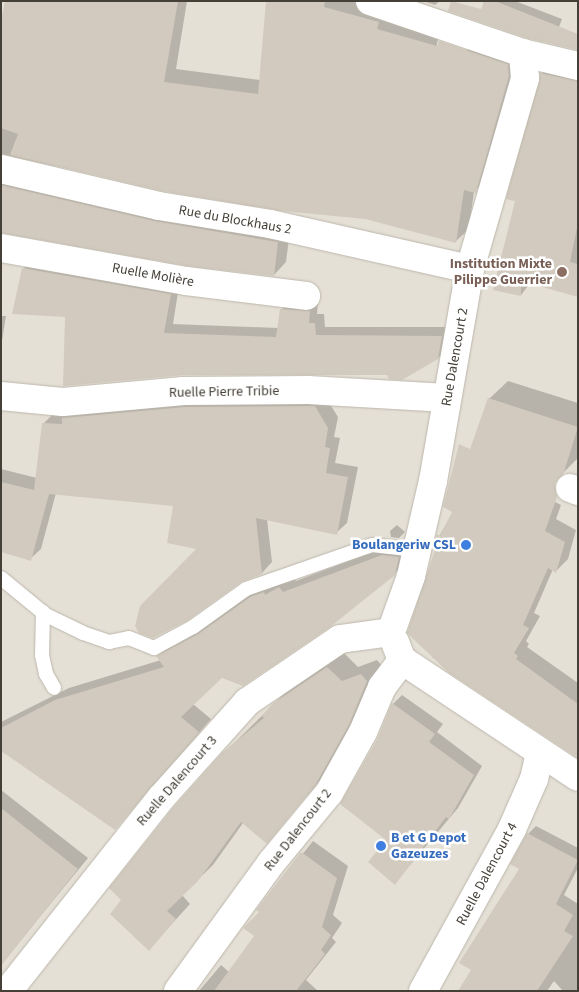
<!DOCTYPE html>
<html>
<head>
<meta charset="utf-8">
<style>
	body { margin:0 }
	#map { position:relative; width:579px; height:992px; overflow:hidden; background:#f2efe7; font-family:"Source Sans 3",sans-serif }
	div>[style] { position:absolute }
	[style*='--x'] { left:calc(var(--x)*1px); top:calc(var(--y)*1px); width:calc(var(--w)*1px); rotate:calc(var(--a)*1deg) }
	.residential>* { inset:0; background:#e5e0d6 }
	.shadow>* { inset:0; background:#0003 }
	.building>* { inset:0; background:#d2cabe }
	.roads { filter:drop-shadow(0 0 1px #bcb6ab) drop-shadow(0 0 1px #bcb6ab) }
	.service>* { height:14px; margin:-7px; padding:0 7px; transform-origin:7px; border-radius:7px; background:#fff }
	.minor>* { height:28px; margin:-14px; padding:0 14px; transform-origin:14px; border-radius:14px; background:#fff }
	.dots>* { width:14px; height:14px; translate:-50% -50%; box-sizing:border-box; border:2px solid #fff; border-radius:50% }
	span { translate:-50% -50%; white-space:nowrap; text-align:center; line-height:1.15; -webkit-text-stroke:5px #fff; paint-order:stroke }
	.street-label { font-size:14px; color:#443f37 }
	.education-label { font-size:14px; color:#785e54; font-weight:700 }
	.right { translate:-100% -50%; text-align:right }
	.shop-label { font-size:14px; color:#366cbe; font-weight:700 }
	.left { translate:0 -50%; text-align:left }
	.frame { position:absolute; inset:0; border:2px solid #443f37; pointer-events:none }
</style>
</head>
<body>
<div id="map">
	<div class="residential">
		<div style="clip-path:polygon(1px 1px,578px 1px,578px 991px,1px 991px)"></div>
	</div>
	<div class="shadow">
		<div style="clip-path:polygon(6px 1px,187px 1px,176px 69px,260px 80px,267px 1px,364px 1px,441px 25px,419px 128px,466px 51px,479px 38px,520px 52px,488px 179px,474px 191px,469px 229px,456px 241px,366px 218px,162px 189px,1px 154px,1px 26px)"></div>
		<div style="clip-path:polygon(423px 1px,440px 1px,435px 5px)"></div>
		<div style="clip-path:polygon(486px 1px,515px 1px,562px 19px,556px 35px)"></div>
		<div style="clip-path:polygon(552px 63px,578px 69px,578px 296px,531px 282px,521px 295px,516px 200px,541px 74px)"></div>
		<div style="clip-path:polygon(1px 164px,290px 230px,286px 262px,274px 275px,1px 232px)"></div>
		<div style="clip-path:polygon(33px 259px,179px 286px,173px 324px,278px 328px,282px 309px,291px 300px,318px 302px,317px 314px,324px 314px,325px 327px,451px 327px,447px 349px,438px 358px,388px 374px,66px 316px,24px 268px)"></div>
		<div style="clip-path:polygon(1px 316px,6px 316px,1px 347px)"></div>
		<div style="clip-path:polygon(508px 381px,578px 403px,578px 458px,562px 474px,489px 399px)"></div>
		<div style="clip-path:polygon(325px 396px,338px 417px,334px 437px,340px 438px,335px 463px,358px 467px,347px 523px,336px 533px,267px 519px,272px 562px,262px 573px,199px 548px,175px 505px,56px 493px,41px 549px,30px 559px,1px 550px,1px 469px,37px 478px,43px 424px,53px 414px,74px 408px)"></div>
		<div style="clip-path:polygon(466px 455px,561px 505px,556px 519px,576px 530px,568px 559px,556px 571px,553px 569px,534px 613px,540px 616px,526px 641px,529px 644px,527px 647px,578px 683px,578px 757px,432px 657px,441px 537px,437px 540px,453px 512px)"></div>
		<div style="clip-path:polygon(397px 525px,405px 532px,399px 538px,391px 537px,390px 531px)"></div>
		<div style="clip-path:polygon(395px 543px,407px 561px,394px 574px,221px 676px,193px 704px,211px 719px,115px 829px,1px 749px,1px 722px,69px 688px,161px 660px,158px 656px,170px 644px,212px 622px,264px 585px,292px 575px,296px 581px)"></div>
		<div style="clip-path:polygon(343px 652px,358px 667px,377px 660px,382px 666px,331px 768px,266px 842px,243px 823px,213px 865px,182px 895px,190px 904px,149px 949px,224px 753px,289px 689px)"></div>
		<div style="clip-path:polygon(402px 695px,443px 724px,437px 732px,482px 766px,458px 808px,395px 883px,378px 740px,393px 704px)"></div>
		<div style="clip-path:polygon(1px 790px,88px 858px,16px 946px,1px 935px)"></div>
		<div style="clip-path:polygon(536px 826px,578px 848px,578px 868px,564px 895px,578px 904px,578px 991px,563px 991px,554px 981px,547px 991px,522px 991px,472px 970px,521px 869px,528px 834px)"></div>
		<div style="clip-path:polygon(313px 841px,348px 866px,333px 915px,342px 923px,332px 938px,336px 942px,306px 980px,318px 991px,199px 991px,221px 965px,229px 972px,256px 936px,261px 912px,258px 910px)"></div>
	</div>
	<div class="building">
		<div style="clip-path:polygon(5px 1px,178px 1px,164px 82px,258px 94px,266px 1px,325px 1px,324px 7px,379px 22px,377px 29px,437px 46px,439px 41px,508px 64px,509px 76px,476px 193px,464px 190px,456px 243px,365px 219px,282px 211px,162px 191px,10px 155px,18px 134px,1px 128px,1px 20px)"></div>
		<div style="clip-path:polygon(451px 1px,481px 9px,484px 1px,495px 1px,578px 34px,578px 50px,527px 38px,448px 11px)"></div>
		<div style="clip-path:polygon(540px 73px,578px 81px,578px 223px,570px 262px,578px 264px,578px 297px,521px 281px,521px 296px,493px 290px,515px 201px,506px 199px)"></div>
		<div style="clip-path:polygon(1px 185px,155px 221px,278px 242px,274px 276px,188px 266px,1px 233px)"></div>
		<div style="clip-path:polygon(22px 268px,171px 294px,164px 333px,276px 337px,280px 309px,310px 311px,309px 323px,315px 323px,316px 335px,442px 336px,438px 359px,402px 380px,389px 379px,387px 375px,183px 375px,63px 386px,65px 317px,12px 314px)"></div>
		<div style="clip-path:polygon(488px 398px,578px 427px,563px 475px,555px 483px,557px 497px,545px 531px,565px 542px,556px 573px,548px 568px,523px 625px,529px 628px,514px 653px,518px 656px,516px 659px,578px 704px,578px 758px,448px 672px,407px 633px,438px 541px,435px 543px,437px 534px,440px 536px,452px 512px,443px 507px,459px 444px,470px 449px)"></div>
		<div style="clip-path:polygon(315px 406px,328px 428px,325px 447px,330px 448px,326px 473px,348px 477px,337px 535px,256px 518px,262px 574px,241px 582px,188px 620px,153px 638px,139px 633px,135px 626px,140px 606px,196px 549px,167px 543px,173px 506px,49px 494px,31px 561px,1px 552px,1px 482px,34px 490px,42px 423px,62px 424px,62px 418px,184px 407px)"></div>
		<div style="clip-path:polygon(382px 555px,399px 557px,395px 575px,330px 627px,243px 686px,222px 678px,181px 717px,199px 732px,115px 830px,1px 751px,1px 728px,55px 700px,164px 667px,156px 656px,198px 634px,250px 597px,264px 592px,265px 595px,279px 587px,283px 592px)"></div>
		<div style="clip-path:polygon(327px 667px,342px 681px,361px 674px,367px 681px,349px 725px,316px 784px,267px 844px,241px 822px,198px 881px,167px 911px,176px 919px,149px 951px,110px 914px,121px 900px,109px 888px,173px 808px,223px 752px,264px 718px,262px 716px,272px 704px)"></div>
		<div style="clip-path:polygon(392px 703px,435px 734px,429px 742px,474px 775px,449px 819px,446px 817px,395px 885px,368px 862px,386px 840px,340px 804px,377px 740px)"></div>
		<div style="clip-path:polygon(1px 808px,78px 869px,1px 966px)"></div>
		<div style="clip-path:polygon(527px 833px,578px 860px,556px 904px,573px 915px,564px 931px,573px 936px,537px 991px,458px 991px,471px 970px,459px 963px,519px 869px,510px 864px)"></div>
		<div style="clip-path:polygon(301px 852px,337px 878px,322px 927px,331px 935px,321px 950px,325px 954px,296px 991px,214px 991px,254px 936px,243px 928px,259px 912px,256px 910px)"></div>
	</div>
	<div class="roads">
		<div class="service">
			<div style="--x:1;--y:578;--w:58;--a:39.4"></div>
			<div style="--x:46;--y:615;--w:41;--a:25.9"></div>
			<div style="--x:83;--y:633;--w:28;--a:19"></div>
			<div style="--x:109;--y:642;--w:20;--a:-11"></div>
			<div style="--x:129;--y:638;--w:27;--a:22"></div>
			<div style="--x:154;--y:648;--w:44;--a:-28.3"></div>
			<div style="--x:193;--y:627;--w:65;--a:-35.6"></div>
			<div style="--x:246;--y:589;--w:133;--a:-19.2"></div>
			<div style="--x:372;--y:545;--w:45;--a:6.3"></div>
			<div style="--x:43;--y:612;--w:43;--a:91.3"></div>
			<div style="--x:42;--y:655;--w:19;--a:78"></div>
			<div style="--x:46;--y:674;--w:16;--a:60"></div>
		</div>
		<div class="minor">
			<div style="--x:370;--y:1;--w:162;--a:18.8"></div>
			<div style="--x:523;--y:53;--w:57;--a:13.3"></div>
			<div style="--x:1;--y:169;--w:162;--a:13.2"></div>
			<div style="--x:159;--y:206;--w:112;--a:9.2"></div>
			<div style="--x:270;--y:224;--w:205;--a:12.7"></div>
			<div style="--x:1;--y:248;--w:188;--a:10.1"></div>
			<div style="--x:186;--y:281;--w:121;--a:7.1"></div>
			<div style="--x:1;--y:396;--w:62;--a:5.5"></div>
			<div style="--x:63;--y:402;--w:121;--a:-5.2"></div>
			<div style="--x:183;--y:391;--w:125;--a:-0.5"></div>
			<div style="--x:308;--y:390;--w:139;--a:3.3"></div>
			<div style="--x:570;--y:488;--w:9;--a:21"></div>
			<div style="--x:391;--y:632;--w:59;--a:-70.3"></div>
			<div style="--x:411;--y:576;--w:98;--a:-77"></div>
			<div style="--x:433;--y:481;--w:215;--a:-80.1"></div>
			<div style="--x:470;--y:269;--w:199;--a:-73.9"></div>
			<div style="--x:525;--y:78;--w:25;--a:-95"></div>
			<div style="--x:395;--y:642;--w:19;--a:69"></div>
			<div style="--x:402;--y:660;--w:211;--a:33.6"></div>
			<div style="--x:8;--y:991;--w:246;--a:-51.6"></div>
			<div style="--x:161;--y:798;--w:129;--a:-48.1"></div>
			<div style="--x:247;--y:702;--w:112;--a:-34.1"></div>
			<div style="--x:340;--y:639;--w:51;--a:-7.8"></div>
			<div style="--x:178;--y:991;--w:158;--a:-54"></div>
			<div style="--x:271;--y:863;--w:91;--a:-50.4"></div>
			<div style="--x:329;--y:793;--w:70;--a:-60.9"></div>
			<div style="--x:363;--y:732;--w:49;--a:-67.1"></div>
			<div style="--x:382;--y:687;--w:34;--a:-53"></div>
			<div style="--x:423;--y:991;--w:185;--a:-61.2"></div>
			<div style="--x:512;--y:829;--w:55;--a:-66.3"></div>
			<div style="--x:534;--y:779;--w:26;--a:-77"></div>
		</div>
	</div>
	<div class="dots">
		<div style="left:562px;top:272px;background:#8d6e63"></div>
		<div style="left:466px;top:545px;background:#3f7fe0"></div>
		<div style="left:381px;top:846px;background:#3f7fe0"></div>
	</div>
	<div class="street-label">
		<span style="left:235px;top:220px;rotate:10deg">Rue du Blockhaus 2</span>
		<span style="left:153px;top:275px;rotate:10deg">Ruelle Molière</span>
		<span style="left:455px;top:357px;rotate:-80deg">Rue Dalencourt 2</span>
		<span style="left:224px;top:392px;rotate:-1deg">Ruelle Pierre Tribie</span>
		<span style="left:177px;top:781px;rotate:-49deg">Ruelle Dalencourt 3</span>
		<span style="left:298px;top:830px;rotate:-52deg">Rue Dalencourt 2</span>
		<span style="left:487px;top:874px;rotate:-62deg">Ruelle Dalencourt 4</span>
	</div>
	<div class="education-label">
		<span class="right" style="left:552px;top:272px">Institution Mixte<br>Pilippe Guerrier</span>
	</div>
	<div class="shop-label">
		<span class="right" style="left:456px;top:545px">Boulangeriw CSL</span>
		<span class="left" style="left:391px;top:846px">B et G Depot<br>Gazeuzes</span>
	</div>
	<div class="frame"></div>
</div>
</body>
</html>
